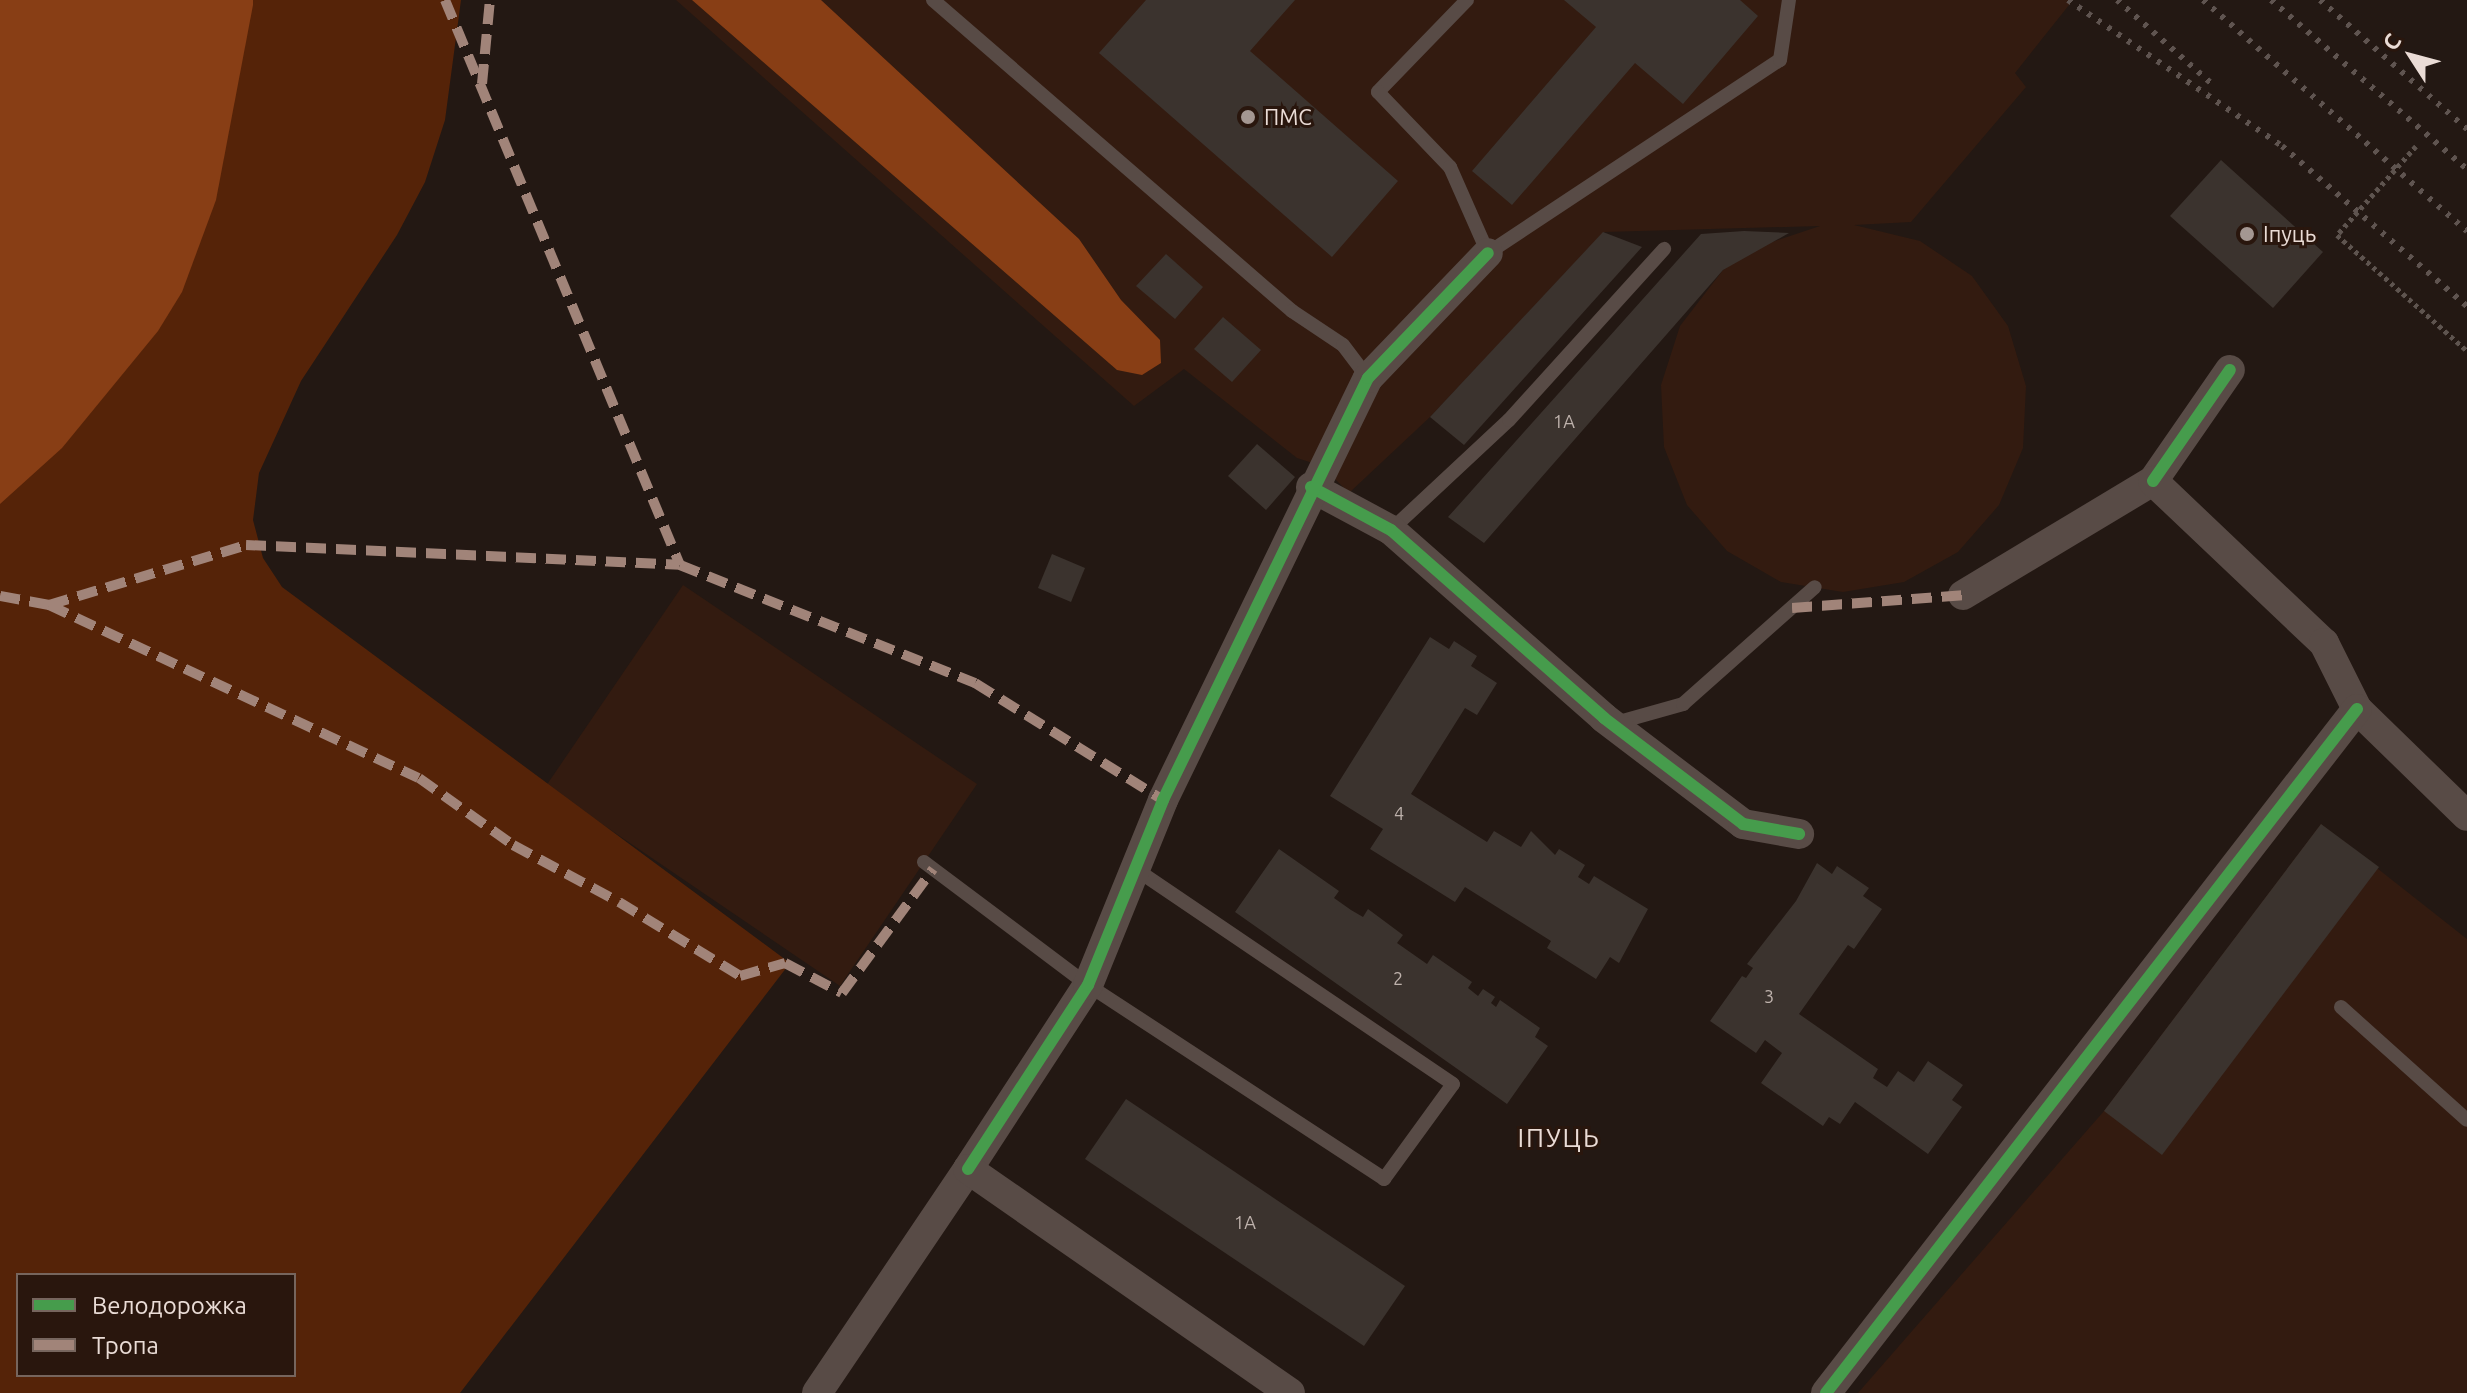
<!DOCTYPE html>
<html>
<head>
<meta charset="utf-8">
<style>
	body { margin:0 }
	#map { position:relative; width:2467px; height:1393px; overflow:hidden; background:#231813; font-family:Ubuntu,sans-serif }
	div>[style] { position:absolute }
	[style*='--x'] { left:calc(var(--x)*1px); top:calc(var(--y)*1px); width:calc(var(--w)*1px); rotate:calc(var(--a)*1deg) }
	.built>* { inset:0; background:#331b10 }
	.green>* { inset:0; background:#552308 }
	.water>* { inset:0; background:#883e15 }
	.building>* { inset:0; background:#3b332e }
	.path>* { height:5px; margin-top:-2.5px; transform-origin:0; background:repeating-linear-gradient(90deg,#5e544f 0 4px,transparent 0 8px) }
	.lane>* { height:14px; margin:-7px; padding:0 7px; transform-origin:7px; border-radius:7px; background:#584b46 }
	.street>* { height:30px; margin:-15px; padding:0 15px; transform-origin:15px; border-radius:15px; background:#584b46 }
	.rail>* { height:6px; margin-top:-3px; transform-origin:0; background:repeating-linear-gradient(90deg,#5f5450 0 4px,transparent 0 12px) }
	.quiet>* { height:10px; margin-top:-5px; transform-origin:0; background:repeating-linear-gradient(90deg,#a18479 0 20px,transparent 0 30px) }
	.cycleway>* { height:12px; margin:-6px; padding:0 6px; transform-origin:6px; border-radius:6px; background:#469c4c }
	.dots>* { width:22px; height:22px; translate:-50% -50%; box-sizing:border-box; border:4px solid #29160d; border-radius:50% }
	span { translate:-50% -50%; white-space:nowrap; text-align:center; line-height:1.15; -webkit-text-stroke:6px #29160d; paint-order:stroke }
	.number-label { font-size:18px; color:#beb2ac }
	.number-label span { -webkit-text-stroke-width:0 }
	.poi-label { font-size:22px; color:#eadcd6 }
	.left { translate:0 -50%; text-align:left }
	.quarter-label { font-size:26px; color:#eadcd6; letter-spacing:2px }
	.legend { position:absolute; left:16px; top:1273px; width:280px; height:104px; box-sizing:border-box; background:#29160d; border:2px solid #76655d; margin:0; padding:10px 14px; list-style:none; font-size:24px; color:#eadcd6 }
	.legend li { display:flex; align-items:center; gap:16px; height:40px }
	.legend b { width:40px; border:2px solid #76655d }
	.north { position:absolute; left:2371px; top:16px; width:80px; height:80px; -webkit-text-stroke:6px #29160d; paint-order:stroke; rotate:306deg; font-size:22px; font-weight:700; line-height:32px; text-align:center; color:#eadcd6 }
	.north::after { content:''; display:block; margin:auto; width:28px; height:36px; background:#eadcd6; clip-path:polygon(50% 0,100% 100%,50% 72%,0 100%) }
</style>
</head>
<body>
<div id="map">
	<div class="built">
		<div style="clip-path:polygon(676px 0,2073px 0,2015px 73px,2026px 87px,1911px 222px,1854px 225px,1920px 241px,1972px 276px,2008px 326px,2026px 386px,2023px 448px,1999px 505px,1958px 552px,1904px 582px,1843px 592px,1781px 582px,1727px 551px,1687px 505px,1664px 447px,1661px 385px,1680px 326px,1723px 270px,1754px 248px,1820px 226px,1604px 232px,1430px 417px,1349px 493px,1322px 466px,1297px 458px,1184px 369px,1134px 406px)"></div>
		<div style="clip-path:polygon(683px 585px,977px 784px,840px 986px,546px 786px)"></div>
		<div style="clip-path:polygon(2321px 824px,2467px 939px,2467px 1393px,1858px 1393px,2104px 1111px)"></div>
	</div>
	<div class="green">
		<div style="clip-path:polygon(evenodd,0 0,461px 0,445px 120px,425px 182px,397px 235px,301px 381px,259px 473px,253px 520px,263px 558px,282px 587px,790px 963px,460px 1393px,0 1393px,0 0,18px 1275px,294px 1275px,294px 1375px,18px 1375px,18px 1275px)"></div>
	</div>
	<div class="water">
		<div style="clip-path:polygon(0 0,253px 0,253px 5px,216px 200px,182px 292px,158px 331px,62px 448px,0 504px)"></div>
		<div style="clip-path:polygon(692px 0,821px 0,1079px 239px,1121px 300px,1160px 340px,1161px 363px,1142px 375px,1117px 370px)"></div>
	</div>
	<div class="building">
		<div style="clip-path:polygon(1146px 0,1295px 0,1250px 51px,1398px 181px,1332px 257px,1099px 53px)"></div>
		<div style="clip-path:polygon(1564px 0,1740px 0,1758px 16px,1683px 104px,1635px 63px,1512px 205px,1472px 171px,1596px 27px)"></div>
		<div style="clip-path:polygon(2221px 160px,2323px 252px,2273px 308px,2170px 216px)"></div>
		<div style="clip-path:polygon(1744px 231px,1789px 233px,1723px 270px,1484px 543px,1448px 517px,1701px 234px)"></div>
		<div style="clip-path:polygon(1603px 232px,1642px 247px,1464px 445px,1430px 417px)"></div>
		<div style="clip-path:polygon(1166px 254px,1203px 287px,1175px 319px,1136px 286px)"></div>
		<div style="clip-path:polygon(1223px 317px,1261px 350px,1232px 382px,1194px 349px)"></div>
		<div style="clip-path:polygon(1257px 444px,1295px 477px,1266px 510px,1228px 476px)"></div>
		<div style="clip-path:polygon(1052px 554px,1085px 568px,1071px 602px,1038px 588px)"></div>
		<div style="clip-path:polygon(1430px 637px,1449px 649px,1454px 641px,1477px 656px,1471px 666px,1497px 683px,1477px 715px,1465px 708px,1411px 794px,1487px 842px,1494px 831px,1521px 847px,1531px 831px,1555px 855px,1559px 849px,1585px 865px,1578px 877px,1589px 884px,1594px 876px,1648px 909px,1619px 963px,1610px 957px,1596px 979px,1547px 948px,1551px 941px,1465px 887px,1455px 902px,1370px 849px,1383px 829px,1330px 796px)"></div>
		<div style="clip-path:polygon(2321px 824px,2379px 867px,2162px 1155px,2104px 1111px)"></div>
		<div style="clip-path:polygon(1279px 849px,1339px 891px,1334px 898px,1351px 910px,1363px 917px,1368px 909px,1403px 935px,1397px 943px,1427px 964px,1433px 955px,1472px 982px,1468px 988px,1478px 996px,1483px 989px,1495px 997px,1491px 1003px,1496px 1007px,1500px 1000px,1540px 1028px,1535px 1037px,1548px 1046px,1507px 1104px,1235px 912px)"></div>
		<div style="clip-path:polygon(1817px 863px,1832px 874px,1837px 866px,1869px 888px,1863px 896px,1882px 909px,1854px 949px,1848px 945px,1799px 1014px,1878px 1069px,1873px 1078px,1887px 1087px,1898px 1071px,1914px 1082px,1928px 1061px,1963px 1085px,1952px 1100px,1962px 1107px,1928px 1154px,1855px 1102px,1840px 1124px,1829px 1117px,1823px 1126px,1761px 1083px,1782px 1053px,1765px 1040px,1756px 1053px,1710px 1021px,1742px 976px,1746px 978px,1753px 968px,1747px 964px,1796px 901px)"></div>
		<div style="clip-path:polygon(1126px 1099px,1405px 1286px,1364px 1346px,1085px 1159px)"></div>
	</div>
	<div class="path">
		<div style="--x:2416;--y:146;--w:119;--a:131.6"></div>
		<div style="--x:2337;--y:235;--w:174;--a:41.7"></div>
	</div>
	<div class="lane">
		<div style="--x:933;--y:0;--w:475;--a:40.9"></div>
		<div style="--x:1292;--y:311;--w:61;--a:33.7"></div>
		<div style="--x:1343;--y:345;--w:41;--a:52.9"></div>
		<div style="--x:1467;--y:0;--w:128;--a:134.1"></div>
		<div style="--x:1378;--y:92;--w:104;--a:46.2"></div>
		<div style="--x:1450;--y:167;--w:94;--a:66.2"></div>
		<div style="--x:1488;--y:253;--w:350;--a:-33.5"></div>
		<div style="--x:1780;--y:60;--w:61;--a:-81.5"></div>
		<div style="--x:1391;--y:530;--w:161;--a:-43"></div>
		<div style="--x:1509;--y:420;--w:231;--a:-47.8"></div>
		<div style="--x:1612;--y:724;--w:74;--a:-15.7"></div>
		<div style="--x:1683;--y:704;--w:176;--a:-41.6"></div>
		<div style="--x:924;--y:862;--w:205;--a:36.9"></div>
		<div style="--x:1088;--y:985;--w:354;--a:33.2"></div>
		<div style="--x:1384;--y:1179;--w:117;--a:-54"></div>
		<div style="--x:1453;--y:1084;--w:385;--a:-145.9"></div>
		<div style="--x:2341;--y:1007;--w:169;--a:41.9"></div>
	</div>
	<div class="street">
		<div style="--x:2153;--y:481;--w:135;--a:-55.3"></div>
		<div style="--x:1311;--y:487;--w:91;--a:28.3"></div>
		<div style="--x:1391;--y:530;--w:284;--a:41.4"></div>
		<div style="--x:1604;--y:718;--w:175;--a:37.3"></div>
		<div style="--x:1743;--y:824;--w:57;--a:10.1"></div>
		<div style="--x:1963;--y:595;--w:222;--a:-31"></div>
		<div style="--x:2153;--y:481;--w:236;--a:43.5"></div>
		<div style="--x:2324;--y:643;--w:74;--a:63.4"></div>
		<div style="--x:2357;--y:709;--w:153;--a:44.2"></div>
		<div style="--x:968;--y:1169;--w:220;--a:-56.9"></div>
		<div style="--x:1088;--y:985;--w:200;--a:-67.9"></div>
		<div style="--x:1163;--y:800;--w:469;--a:-64.1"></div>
		<div style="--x:1368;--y:378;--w:173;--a:-46.2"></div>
		<div style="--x:817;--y:1393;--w:270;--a:-56"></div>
		<div style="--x:968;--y:1169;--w:392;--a:34.8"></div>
		<div style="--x:1826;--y:1393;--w:866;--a:-52.18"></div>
	</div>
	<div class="rail">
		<div style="--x:2068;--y:0;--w:259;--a:34.3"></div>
		<div style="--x:2282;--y:146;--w:245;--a:40.9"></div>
		<div style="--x:2117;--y:0;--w:128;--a:41.5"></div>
		<div style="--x:2203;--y:0;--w:351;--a:41.2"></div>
		<div style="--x:2271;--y:0;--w:259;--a:40.8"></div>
		<div style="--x:2320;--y:0;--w:196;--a:41.3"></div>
	</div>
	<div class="quiet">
		<div style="--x:445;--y:0;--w:612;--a:67.42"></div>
		<div style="--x:680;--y:565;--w:318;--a:21.8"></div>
		<div style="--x:975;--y:683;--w:221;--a:31.9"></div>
		<div style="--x:482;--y:84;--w:84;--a:-84.6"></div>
		<div style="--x:0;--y:596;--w:50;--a:10.4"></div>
		<div style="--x:49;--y:605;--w:408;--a:25.1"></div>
		<div style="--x:419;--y:778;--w:115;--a:35.5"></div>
		<div style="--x:513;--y:845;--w:120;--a:28.3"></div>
		<div style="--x:619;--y:902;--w:142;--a:31.4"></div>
		<div style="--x:740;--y:976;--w:47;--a:-16.1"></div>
		<div style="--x:785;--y:963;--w:64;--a:27.8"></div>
		<div style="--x:842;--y:993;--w:154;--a:-53.7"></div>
		<div style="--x:49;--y:605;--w:206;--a:-16.9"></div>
		<div style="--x:246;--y:545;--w:434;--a:2.6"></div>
		<div style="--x:1792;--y:608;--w:171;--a:-4.3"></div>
	</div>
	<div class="cycleway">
		<div style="--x:2153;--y:481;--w:135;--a:-55.3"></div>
		<div style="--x:1311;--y:487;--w:91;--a:28.3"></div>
		<div style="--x:1391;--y:530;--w:284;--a:41.4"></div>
		<div style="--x:1604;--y:718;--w:175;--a:37.3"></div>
		<div style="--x:1743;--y:824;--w:57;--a:10.1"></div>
		<div style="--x:968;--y:1169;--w:220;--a:-56.9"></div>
		<div style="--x:1088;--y:985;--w:200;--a:-67.9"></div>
		<div style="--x:1163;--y:800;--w:469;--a:-64.1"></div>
		<div style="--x:1368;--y:378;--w:173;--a:-46.2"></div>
		<div style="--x:1826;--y:1393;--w:866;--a:-52.18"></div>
	</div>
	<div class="dots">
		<div style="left:1248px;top:117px;background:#a49792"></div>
		<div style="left:2247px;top:234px;background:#a49792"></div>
	</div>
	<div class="number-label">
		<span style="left:1564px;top:421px">1А</span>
		<span style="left:1399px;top:813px">4</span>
		<span style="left:1398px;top:978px">2</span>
		<span style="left:1769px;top:996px">3</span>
		<span style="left:1245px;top:1222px">1А</span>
	</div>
	<div class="poi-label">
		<span class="left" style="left:1264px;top:117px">ПМС</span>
		<span class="left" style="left:2263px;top:234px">Іпуць</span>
	</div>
	<div class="quarter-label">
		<span style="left:1559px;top:1138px">ІПУЦЬ</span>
	</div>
	<ul class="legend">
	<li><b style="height:10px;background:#469c4c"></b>Велодорожка</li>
	<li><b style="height:10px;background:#a18479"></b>Тропа</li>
	</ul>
	<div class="north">С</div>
</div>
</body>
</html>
